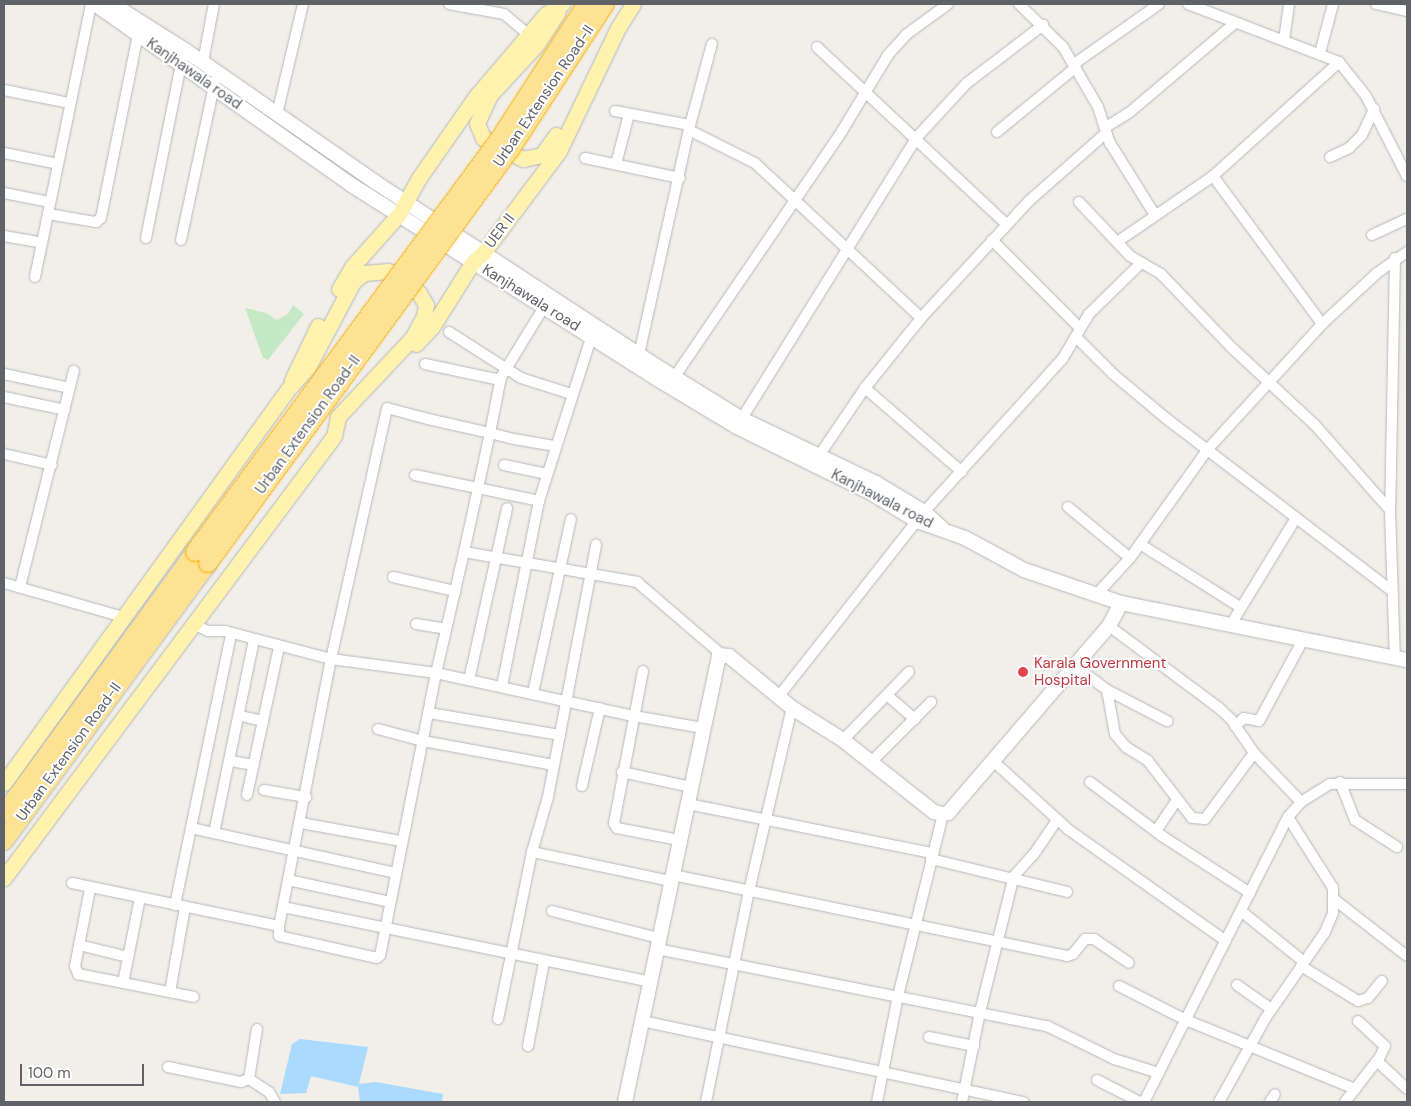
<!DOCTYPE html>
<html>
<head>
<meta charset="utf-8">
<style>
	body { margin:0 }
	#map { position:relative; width:1411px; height:1106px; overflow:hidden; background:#f1efe8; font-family:"DM Sans",sans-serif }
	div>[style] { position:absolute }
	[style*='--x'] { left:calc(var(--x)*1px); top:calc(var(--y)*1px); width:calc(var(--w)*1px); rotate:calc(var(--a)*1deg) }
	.green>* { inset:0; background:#c5e8c5 }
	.water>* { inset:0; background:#aadaff }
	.roads { filter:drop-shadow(0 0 1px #b5b8bc) drop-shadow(0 0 1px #b5b8bc) }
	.street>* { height:10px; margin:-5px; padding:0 5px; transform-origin:5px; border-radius:5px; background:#fff }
	.secondary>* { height:14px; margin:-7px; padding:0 7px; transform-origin:7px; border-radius:7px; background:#fff }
	.primary>* { height:15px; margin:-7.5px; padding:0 7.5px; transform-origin:7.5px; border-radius:7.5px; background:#fff2af }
	.highway>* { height:18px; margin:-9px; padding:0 9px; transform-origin:9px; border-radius:9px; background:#fde293 }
	.bridges { filter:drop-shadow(0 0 1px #f9ab00) drop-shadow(0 0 1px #f9ab00) }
	.highway-bridge>* { height:18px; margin:-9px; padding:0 9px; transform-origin:9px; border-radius:9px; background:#fde293 }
	.dots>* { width:14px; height:14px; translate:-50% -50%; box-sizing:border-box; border:2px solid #fff; border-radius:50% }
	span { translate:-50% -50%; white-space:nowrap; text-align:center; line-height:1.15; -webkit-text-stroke:4px #fff; paint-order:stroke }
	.street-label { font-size:15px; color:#5f6368 }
	.health-label { font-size:15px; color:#be3a42 }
	.left { translate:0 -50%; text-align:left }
	.frame { position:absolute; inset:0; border:5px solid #5f6368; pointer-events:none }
	.scale { position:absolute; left:20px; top:1064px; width:124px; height:22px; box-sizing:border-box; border:2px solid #5f6368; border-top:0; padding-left:6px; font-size:15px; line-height:18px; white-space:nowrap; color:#5f6368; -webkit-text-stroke:4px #fff; paint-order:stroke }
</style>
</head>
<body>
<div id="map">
	<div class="green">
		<div style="clip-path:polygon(293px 305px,304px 314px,268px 360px,263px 358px,245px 308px,266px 313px,277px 320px,288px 314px)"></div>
	</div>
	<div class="water">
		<div style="clip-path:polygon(300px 1039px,368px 1047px,359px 1084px,376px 1082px,443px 1094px,442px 1102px,360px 1102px,358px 1087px,311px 1076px,306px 1093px,280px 1094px,292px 1044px)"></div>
	</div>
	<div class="roads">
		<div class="street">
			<div style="--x:449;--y:4;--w:56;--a:10.3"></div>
			<div style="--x:504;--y:14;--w:33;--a:40"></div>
			<div style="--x:1019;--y:4;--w:62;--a:44.3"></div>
			<div style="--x:1063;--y:47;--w:69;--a:59.7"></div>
			<div style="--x:1098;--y:107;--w:38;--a:72"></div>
			<div style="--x:1110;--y:143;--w:85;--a:58"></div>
			<div style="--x:1188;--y:4;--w:162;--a:21"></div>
			<div style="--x:1339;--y:62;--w:43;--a:51.5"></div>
			<div style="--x:1366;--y:96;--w:90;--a:62.9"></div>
			<div style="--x:1376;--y:4;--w:32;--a:13"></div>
			<div style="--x:1284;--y:40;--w:36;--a:-82"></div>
			<div style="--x:817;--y:47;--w:259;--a:43.1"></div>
			<div style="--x:1320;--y:53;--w:51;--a:-75.1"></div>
			<div style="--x:203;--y:62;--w:59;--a:-79.3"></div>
			<div style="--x:1074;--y:64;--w:104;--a:-35.2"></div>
			<div style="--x:4;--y:90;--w:66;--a:11.3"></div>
			<div style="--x:615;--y:111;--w:76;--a:10.6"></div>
			<div style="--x:277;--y:114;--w:113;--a:-76.7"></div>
			<div style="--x:1106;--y:127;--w:28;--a:-32"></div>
			<div style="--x:1130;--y:112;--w:138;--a:-40.3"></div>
			<div style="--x:689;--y:130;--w:74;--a:26.6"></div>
			<div style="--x:755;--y:163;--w:227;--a:43"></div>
			<div style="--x:997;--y:132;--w:102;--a:-39.4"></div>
			<div style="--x:4;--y:153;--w:55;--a:11.5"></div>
			<div style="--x:1330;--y:157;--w:21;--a:-25"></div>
			<div style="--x:1349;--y:148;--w:18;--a:-45"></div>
			<div style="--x:1362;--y:135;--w:29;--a:-65"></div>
			<div style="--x:585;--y:158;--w:97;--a:11.9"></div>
			<div style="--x:616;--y:164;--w:52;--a:-75.4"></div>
			<div style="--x:1213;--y:176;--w:184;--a:53.6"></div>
			<div style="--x:4;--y:193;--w:47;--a:11.1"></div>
			<div style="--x:1079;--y:202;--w:74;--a:46.6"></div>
			<div style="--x:1130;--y:256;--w:36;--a:30"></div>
			<div style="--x:1161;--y:274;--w:101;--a:46.2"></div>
			<div style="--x:1231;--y:347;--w:115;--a:42.9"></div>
			<div style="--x:1315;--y:425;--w:113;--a:48.6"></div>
			<div style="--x:48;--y:214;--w:49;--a:9.5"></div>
			<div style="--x:96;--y:222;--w:6;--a:-39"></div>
			<div style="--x:101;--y:218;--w:192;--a:-78.6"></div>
			<div style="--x:1372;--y:235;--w:38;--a:-25"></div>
			<div style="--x:4;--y:236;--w:39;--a:10"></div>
			<div style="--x:146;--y:238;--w:182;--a:-78.6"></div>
			<div style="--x:181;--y:240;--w:162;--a:-77.9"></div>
			<div style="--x:992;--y:240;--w:124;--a:45"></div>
			<div style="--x:1117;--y:242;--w:116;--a:-34.5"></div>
			<div style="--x:1213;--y:176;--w:170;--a:-42.1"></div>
			<div style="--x:1395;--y:258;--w:252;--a:91.1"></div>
			<div style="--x:1390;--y:510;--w:148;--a:88.1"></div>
			<div style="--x:35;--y:277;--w:279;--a:-78.4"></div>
			<div style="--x:547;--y:302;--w:88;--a:121.5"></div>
			<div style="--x:501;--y:377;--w:57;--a:101.1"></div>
			<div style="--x:490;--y:433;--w:122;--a:102.3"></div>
			<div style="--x:464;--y:552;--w:124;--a:103"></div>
			<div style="--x:436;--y:673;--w:288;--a:101.2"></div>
			<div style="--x:380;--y:955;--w:4;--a:135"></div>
			<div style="--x:377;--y:958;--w:100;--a:-167.3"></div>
			<div style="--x:279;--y:936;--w:10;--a:-90"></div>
			<div style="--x:279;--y:926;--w:272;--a:-79"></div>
			<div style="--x:331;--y:659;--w:257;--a:-77.4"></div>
			<div style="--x:387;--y:408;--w:42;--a:15"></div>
			<div style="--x:428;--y:419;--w:64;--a:12.7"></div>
			<div style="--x:490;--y:433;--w:25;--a:14"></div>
			<div style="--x:514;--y:439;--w:42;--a:9.7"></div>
			<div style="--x:449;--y:332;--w:85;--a:32.6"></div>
			<div style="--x:521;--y:378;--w:52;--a:17.7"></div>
			<div style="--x:1077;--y:338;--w:51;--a:45"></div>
			<div style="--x:1113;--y:374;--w:70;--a:39.8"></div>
			<div style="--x:1167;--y:419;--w:282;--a:37.4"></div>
			<div style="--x:638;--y:359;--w:236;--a:-77.5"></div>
			<div style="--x:689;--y:129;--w:88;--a:-74.9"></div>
			<div style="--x:425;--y:364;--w:77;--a:12"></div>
			<div style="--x:4;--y:374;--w:67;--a:12"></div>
			<div style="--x:671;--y:382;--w:304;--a:-55.7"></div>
			<div style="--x:842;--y:131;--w:89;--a:-58.8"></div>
			<div style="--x:888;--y:55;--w:28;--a:-48"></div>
			<div style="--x:907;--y:34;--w:51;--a:-36.2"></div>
			<div style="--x:865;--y:388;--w:128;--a:40.9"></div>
			<div style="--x:4;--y:397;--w:62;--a:12"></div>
			<div style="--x:739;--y:423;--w:337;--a:-58.1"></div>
			<div style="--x:917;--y:137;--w:74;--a:-47.2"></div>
			<div style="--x:967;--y:83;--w:96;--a:-37.3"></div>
			<div style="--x:4;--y:454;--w:49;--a:12.9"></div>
			<div style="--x:816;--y:460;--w:87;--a:-55.8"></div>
			<div style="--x:865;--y:388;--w:90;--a:-51.3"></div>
			<div style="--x:921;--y:318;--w:159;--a:-47.3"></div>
			<div style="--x:1029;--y:201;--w:103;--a:-41.4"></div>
			<div style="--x:504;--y:465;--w:44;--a:11.8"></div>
			<div style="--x:415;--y:475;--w:127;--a:11.8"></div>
			<div style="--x:1068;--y:507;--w:80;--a:39.4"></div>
			<div style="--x:1130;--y:558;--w:17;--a:-54"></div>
			<div style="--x:464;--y:552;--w:176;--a:9.8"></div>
			<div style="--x:637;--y:582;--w:111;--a:40.6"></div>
			<div style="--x:393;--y:577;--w:64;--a:12.7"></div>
			<div style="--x:4;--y:583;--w:124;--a:15.9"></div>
			<div style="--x:20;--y:587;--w:223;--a:-76"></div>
			<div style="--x:1096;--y:595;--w:50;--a:-47.4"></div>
			<div style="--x:1240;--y:607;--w:118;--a:-147.8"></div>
			<div style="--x:1140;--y:544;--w:117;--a:-54.4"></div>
			<div style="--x:1208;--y:449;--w:169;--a:-47.6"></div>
			<div style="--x:1322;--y:324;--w:75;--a:-42.8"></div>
			<div style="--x:1377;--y:273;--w:37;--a:-35"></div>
			<div style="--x:193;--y:624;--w:17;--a:25"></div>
			<div style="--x:208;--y:631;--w:17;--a:0"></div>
			<div style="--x:225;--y:631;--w:110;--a:14.8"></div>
			<div style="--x:331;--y:659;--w:106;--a:7.6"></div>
			<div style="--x:436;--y:673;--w:203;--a:12.3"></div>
			<div style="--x:634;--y:716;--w:70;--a:9.9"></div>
			<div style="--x:416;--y:624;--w:30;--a:9"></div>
			<div style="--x:1109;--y:626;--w:137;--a:36.7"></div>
			<div style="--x:1219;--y:708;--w:16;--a:43"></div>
			<div style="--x:1231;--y:719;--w:41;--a:55.9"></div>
			<div style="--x:1254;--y:753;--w:68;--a:46.2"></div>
			<div style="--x:1230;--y:626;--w:127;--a:-58.6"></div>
			<div style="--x:1074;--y:665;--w:41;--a:37.1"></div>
			<div style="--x:1107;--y:690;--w:68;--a:27.3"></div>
			<div style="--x:643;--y:671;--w:155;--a:100.8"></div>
			<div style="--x:614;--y:823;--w:6;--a:59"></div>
			<div style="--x:617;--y:828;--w:63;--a:11"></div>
			<div style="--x:469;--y:680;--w:176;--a:-77.5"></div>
			<div style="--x:502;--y:686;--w:189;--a:-78.7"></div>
			<div style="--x:539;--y:501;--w:177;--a:-72.3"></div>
			<div style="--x:1107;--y:690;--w:45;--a:79.7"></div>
			<div style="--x:1115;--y:734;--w:17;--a:50"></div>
			<div style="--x:1126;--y:747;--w:26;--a:32"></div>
			<div style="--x:1148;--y:761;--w:72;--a:52.3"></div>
			<div style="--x:1192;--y:818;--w:13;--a:4"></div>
			<div style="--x:1205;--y:819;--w:82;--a:-53.4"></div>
			<div style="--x:533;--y:693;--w:178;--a:-77.7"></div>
			<div style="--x:887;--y:695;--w:37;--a:41"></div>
			<div style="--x:779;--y:696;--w:234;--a:-51.8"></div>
			<div style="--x:924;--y:512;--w:207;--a:-47.9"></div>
			<div style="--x:1063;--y:358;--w:51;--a:-59.4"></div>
			<div style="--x:1089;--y:314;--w:73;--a:-44.4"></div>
			<div style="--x:429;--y:713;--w:133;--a:9.5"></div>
			<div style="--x:241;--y:716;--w:23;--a:13"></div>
			<div style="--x:1235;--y:726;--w:12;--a:-42"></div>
			<div style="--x:1244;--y:718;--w:15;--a:11"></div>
			<div style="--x:1259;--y:721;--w:92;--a:-61.5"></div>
			<div style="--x:378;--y:729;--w:47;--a:14.9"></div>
			<div style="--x:423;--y:741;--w:133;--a:10.4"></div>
			<div style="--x:843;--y:740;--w:95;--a:-45.9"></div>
			<div style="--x:992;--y:760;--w:104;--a:42.3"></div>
			<div style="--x:1069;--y:830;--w:192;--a:35.3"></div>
			<div style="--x:231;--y:761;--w:23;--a:10"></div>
			<div style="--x:871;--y:762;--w:85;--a:-45"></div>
			<div style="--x:622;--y:772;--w:71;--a:12.3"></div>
			<div style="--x:1090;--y:782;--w:90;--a:36.9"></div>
			<div style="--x:1162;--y:836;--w:105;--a:32.9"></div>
			<div style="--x:1340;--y:782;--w:41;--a:68.5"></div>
			<div style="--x:1355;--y:820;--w:50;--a:32.7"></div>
			<div style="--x:582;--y:786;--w:80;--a:-77"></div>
			<div style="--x:264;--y:790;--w:43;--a:9.5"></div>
			<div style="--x:247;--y:795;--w:151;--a:-77.8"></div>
			<div style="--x:688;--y:804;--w:249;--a:11.4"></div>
			<div style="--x:301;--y:823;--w:102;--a:10.2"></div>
			<div style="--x:191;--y:828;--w:209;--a:12.4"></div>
			<div style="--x:1156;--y:831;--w:37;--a:-56"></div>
			<div style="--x:214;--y:833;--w:198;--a:-78.3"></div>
			<div style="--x:532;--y:852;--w:142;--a:11.8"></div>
			<div style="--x:931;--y:859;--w:140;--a:13.6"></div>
			<div style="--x:673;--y:875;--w:402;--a:11.6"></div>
			<div style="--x:1067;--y:956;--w:6;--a:-18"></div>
			<div style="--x:1073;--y:954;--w:19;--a:-51"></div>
			<div style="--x:1085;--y:939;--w:9;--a:0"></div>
			<div style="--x:1094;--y:939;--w:42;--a:34.4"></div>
			<div style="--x:288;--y:880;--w:104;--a:12.2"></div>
			<div style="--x:72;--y:883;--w:211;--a:11.7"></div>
			<div style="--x:90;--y:889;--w:78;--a:101"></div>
			<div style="--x:75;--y:966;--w:9;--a:69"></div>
			<div style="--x:78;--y:974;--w:118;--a:11.2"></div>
			<div style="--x:1335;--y:900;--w:91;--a:37.9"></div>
			<div style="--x:175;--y:905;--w:277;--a:-78.3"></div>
			<div style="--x:283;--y:907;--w:375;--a:11.5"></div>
			<div style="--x:552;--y:911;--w:110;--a:14.2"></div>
			<div style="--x:1241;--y:911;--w:81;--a:39"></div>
			<div style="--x:79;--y:945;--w:50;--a:13.8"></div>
			<div style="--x:657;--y:949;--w:398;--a:11.2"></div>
			<div style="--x:1047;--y:1026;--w:75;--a:26.2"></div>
			<div style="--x:1114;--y:1059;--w:47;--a:17.3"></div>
			<div style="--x:1301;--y:966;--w:67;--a:31.6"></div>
			<div style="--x:1358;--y:1001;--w:10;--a:-17"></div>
			<div style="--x:1368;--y:998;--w:22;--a:-51"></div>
			<div style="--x:123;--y:983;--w:87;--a:-78.7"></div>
			<div style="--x:1237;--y:985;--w:42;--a:35.2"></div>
			<div style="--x:1119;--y:986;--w:75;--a:26.9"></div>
			<div style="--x:1186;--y:1020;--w:183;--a:22.2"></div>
			<div style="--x:1355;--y:1089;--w:16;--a:128"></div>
			<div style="--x:170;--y:992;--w:86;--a:-80"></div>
			<div style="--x:498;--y:1019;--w:170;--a:-78.5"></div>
			<div style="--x:532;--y:852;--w:57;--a:-73.8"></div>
			<div style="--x:548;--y:797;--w:257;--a:-79.2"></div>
			<div style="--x:642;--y:1021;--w:390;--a:12"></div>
			<div style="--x:1358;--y:1021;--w:37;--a:43"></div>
			<div style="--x:1385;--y:1046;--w:17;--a:115"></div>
			<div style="--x:257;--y:1029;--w:51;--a:99.1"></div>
			<div style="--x:249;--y:1079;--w:24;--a:33"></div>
			<div style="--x:269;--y:1092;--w:12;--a:59"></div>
			<div style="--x:929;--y:1037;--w:46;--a:11.3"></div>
			<div style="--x:528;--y:1046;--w:86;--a:-79.2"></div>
			<div style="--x:168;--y:1067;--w:75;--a:11.6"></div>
			<div style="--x:241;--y:1082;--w:9;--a:-21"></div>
			<div style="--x:1097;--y:1080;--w:48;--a:27.1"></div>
			<div style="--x:1355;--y:1089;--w:36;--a:-52"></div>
			<div style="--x:1377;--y:1061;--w:41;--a:43"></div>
			<div style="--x:706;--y:1102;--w:215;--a:-78.5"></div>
			<div style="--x:749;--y:891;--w:188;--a:-76.8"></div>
			<div style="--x:877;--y:1102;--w:108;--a:-78.8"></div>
			<div style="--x:898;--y:996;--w:187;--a:-76.1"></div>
			<div style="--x:962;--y:1102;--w:92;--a:-78.7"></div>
			<div style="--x:980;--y:1012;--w:140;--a:-76"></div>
			<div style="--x:1014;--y:876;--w:30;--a:-48"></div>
			<div style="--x:1034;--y:854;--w:41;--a:-55.9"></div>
			<div style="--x:1144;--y:1102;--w:319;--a:-63.2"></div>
			<div style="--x:1288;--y:817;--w:20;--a:-49"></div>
			<div style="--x:1301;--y:802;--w:34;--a:-32"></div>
			<div style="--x:1330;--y:784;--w:77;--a:0"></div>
			<div style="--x:1219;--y:1102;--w:95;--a:-61"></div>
			<div style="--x:1265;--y:1019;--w:106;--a:-55.4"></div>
			<div style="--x:1325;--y:932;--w:21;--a:-67"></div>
			<div style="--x:1333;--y:913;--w:25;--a:-90"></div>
			<div style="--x:1333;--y:888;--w:84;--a:-122.4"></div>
			<div style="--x:1270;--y:1102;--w:9;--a:-58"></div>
		</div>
		<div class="secondary">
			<div style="--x:95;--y:4;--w:312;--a:35.2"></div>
			<div style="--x:350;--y:184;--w:366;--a:32.4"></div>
			<div style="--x:659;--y:380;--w:91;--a:31.1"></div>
			<div style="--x:737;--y:427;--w:149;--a:26.2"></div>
			<div style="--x:871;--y:493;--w:54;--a:31.3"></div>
			<div style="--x:917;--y:521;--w:51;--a:19.5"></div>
			<div style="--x:965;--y:538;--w:67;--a:28.5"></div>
			<div style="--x:1024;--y:570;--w:102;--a:18.8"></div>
			<div style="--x:1121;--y:603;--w:292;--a:11.3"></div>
			<div style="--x:112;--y:4;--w:86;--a:32.2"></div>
			<div style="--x:185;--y:50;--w:231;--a:34.8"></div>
			<div style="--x:375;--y:182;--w:345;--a:33.2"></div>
			<div style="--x:664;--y:371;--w:92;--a:31.6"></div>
			<div style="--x:742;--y:419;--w:148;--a:25.5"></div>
			<div style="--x:876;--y:483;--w:56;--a:31.1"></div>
			<div style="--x:924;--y:512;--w:24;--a:42"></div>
			<div style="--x:625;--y:1102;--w:457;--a:-78.1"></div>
			<div style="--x:719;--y:655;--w:10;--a:6"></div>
			<div style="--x:729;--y:656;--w:82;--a:39.5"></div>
			<div style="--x:792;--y:708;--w:60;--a:32.1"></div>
			<div style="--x:843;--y:740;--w:116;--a:38.4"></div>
			<div style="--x:934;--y:812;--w:9;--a:13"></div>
			<div style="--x:943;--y:814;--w:5;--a:-11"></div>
			<div style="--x:948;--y:813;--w:247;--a:-49.3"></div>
			<div style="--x:1109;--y:626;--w:26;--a:-62"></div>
		</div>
		<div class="primary">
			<div style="--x:556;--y:135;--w:24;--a:125"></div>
			<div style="--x:542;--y:155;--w:19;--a:168"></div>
			<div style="--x:523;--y:159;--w:45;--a:-152.3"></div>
			<div style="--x:483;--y:138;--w:16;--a:-112"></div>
			<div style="--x:477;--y:123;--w:31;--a:-65"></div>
			<div style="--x:490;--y:95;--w:69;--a:-47.3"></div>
			<div style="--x:537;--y:44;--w:38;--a:-57"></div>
			<div style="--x:339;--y:289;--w:26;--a:-59"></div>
			<div style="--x:352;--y:267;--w:71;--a:-48.4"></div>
			<div style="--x:399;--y:214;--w:41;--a:-60.9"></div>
			<div style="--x:419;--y:178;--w:101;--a:-55.1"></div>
			<div style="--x:477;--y:95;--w:106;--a:-49.6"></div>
			<div style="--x:546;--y:14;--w:19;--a:-32"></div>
			<div style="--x:416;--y:344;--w:23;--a:-47"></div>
			<div style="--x:432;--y:327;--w:77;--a:-57.8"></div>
			<div style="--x:473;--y:262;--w:13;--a:-42"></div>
			<div style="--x:483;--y:253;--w:127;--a:-53.3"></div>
			<div style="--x:559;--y:151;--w:136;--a:-64.4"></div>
			<div style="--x:618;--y:28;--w:28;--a:-58"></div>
			<div style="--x:292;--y:380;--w:60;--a:-64.3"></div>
			<div style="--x:4;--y:783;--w:487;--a:-54.2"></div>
			<div style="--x:289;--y:388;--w:28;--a:-48"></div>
			<div style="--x:308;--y:367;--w:96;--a:-62.1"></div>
			<div style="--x:353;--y:282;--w:14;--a:-39"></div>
			<div style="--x:364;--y:273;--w:24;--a:-5"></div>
			<div style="--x:388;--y:271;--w:38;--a:35"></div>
			<div style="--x:419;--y:293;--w:14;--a:60"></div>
			<div style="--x:426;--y:305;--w:11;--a:100"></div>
			<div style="--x:424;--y:316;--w:24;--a:118"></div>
			<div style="--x:413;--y:337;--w:110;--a:133.2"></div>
			<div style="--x:338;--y:417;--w:19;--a:102"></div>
			<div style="--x:334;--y:436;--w:552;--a:126.75"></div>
		</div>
		<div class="highway">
			<div style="--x:4;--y:814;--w:324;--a:-53.9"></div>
			<div style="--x:4;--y:841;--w:345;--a:-53.7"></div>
		</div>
	</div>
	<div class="bridges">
		<div class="highway-bridge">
			<div style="--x:195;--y:552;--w:512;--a:-53.58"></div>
			<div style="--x:499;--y:140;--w:162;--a:-57.1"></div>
			<div style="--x:208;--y:563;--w:514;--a:-53.87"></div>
			<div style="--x:511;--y:148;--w:172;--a:-56.9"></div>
		</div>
	</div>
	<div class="dots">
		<div style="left:1023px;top:672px;background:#e0444e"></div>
	</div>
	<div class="street-label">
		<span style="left:194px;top:74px;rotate:35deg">Kanjhawala road</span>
		<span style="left:544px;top:96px;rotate:-56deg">Urban Extension Road-II</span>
		<span style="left:500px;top:231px;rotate:-53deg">UER II</span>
		<span style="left:531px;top:298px;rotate:32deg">Kanjhawala road</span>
		<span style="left:308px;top:425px;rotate:-54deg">Urban Extension Road-II</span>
		<span style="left:882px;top:499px;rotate:27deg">Kanjhawala road</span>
		<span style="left:69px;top:752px;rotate:-54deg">Urban Extension Road-II</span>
	</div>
	<div class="health-label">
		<span class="left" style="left:1034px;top:672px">Karala Government<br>Hospital</span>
	</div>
	<div class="frame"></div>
	<div class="scale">100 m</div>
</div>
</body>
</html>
